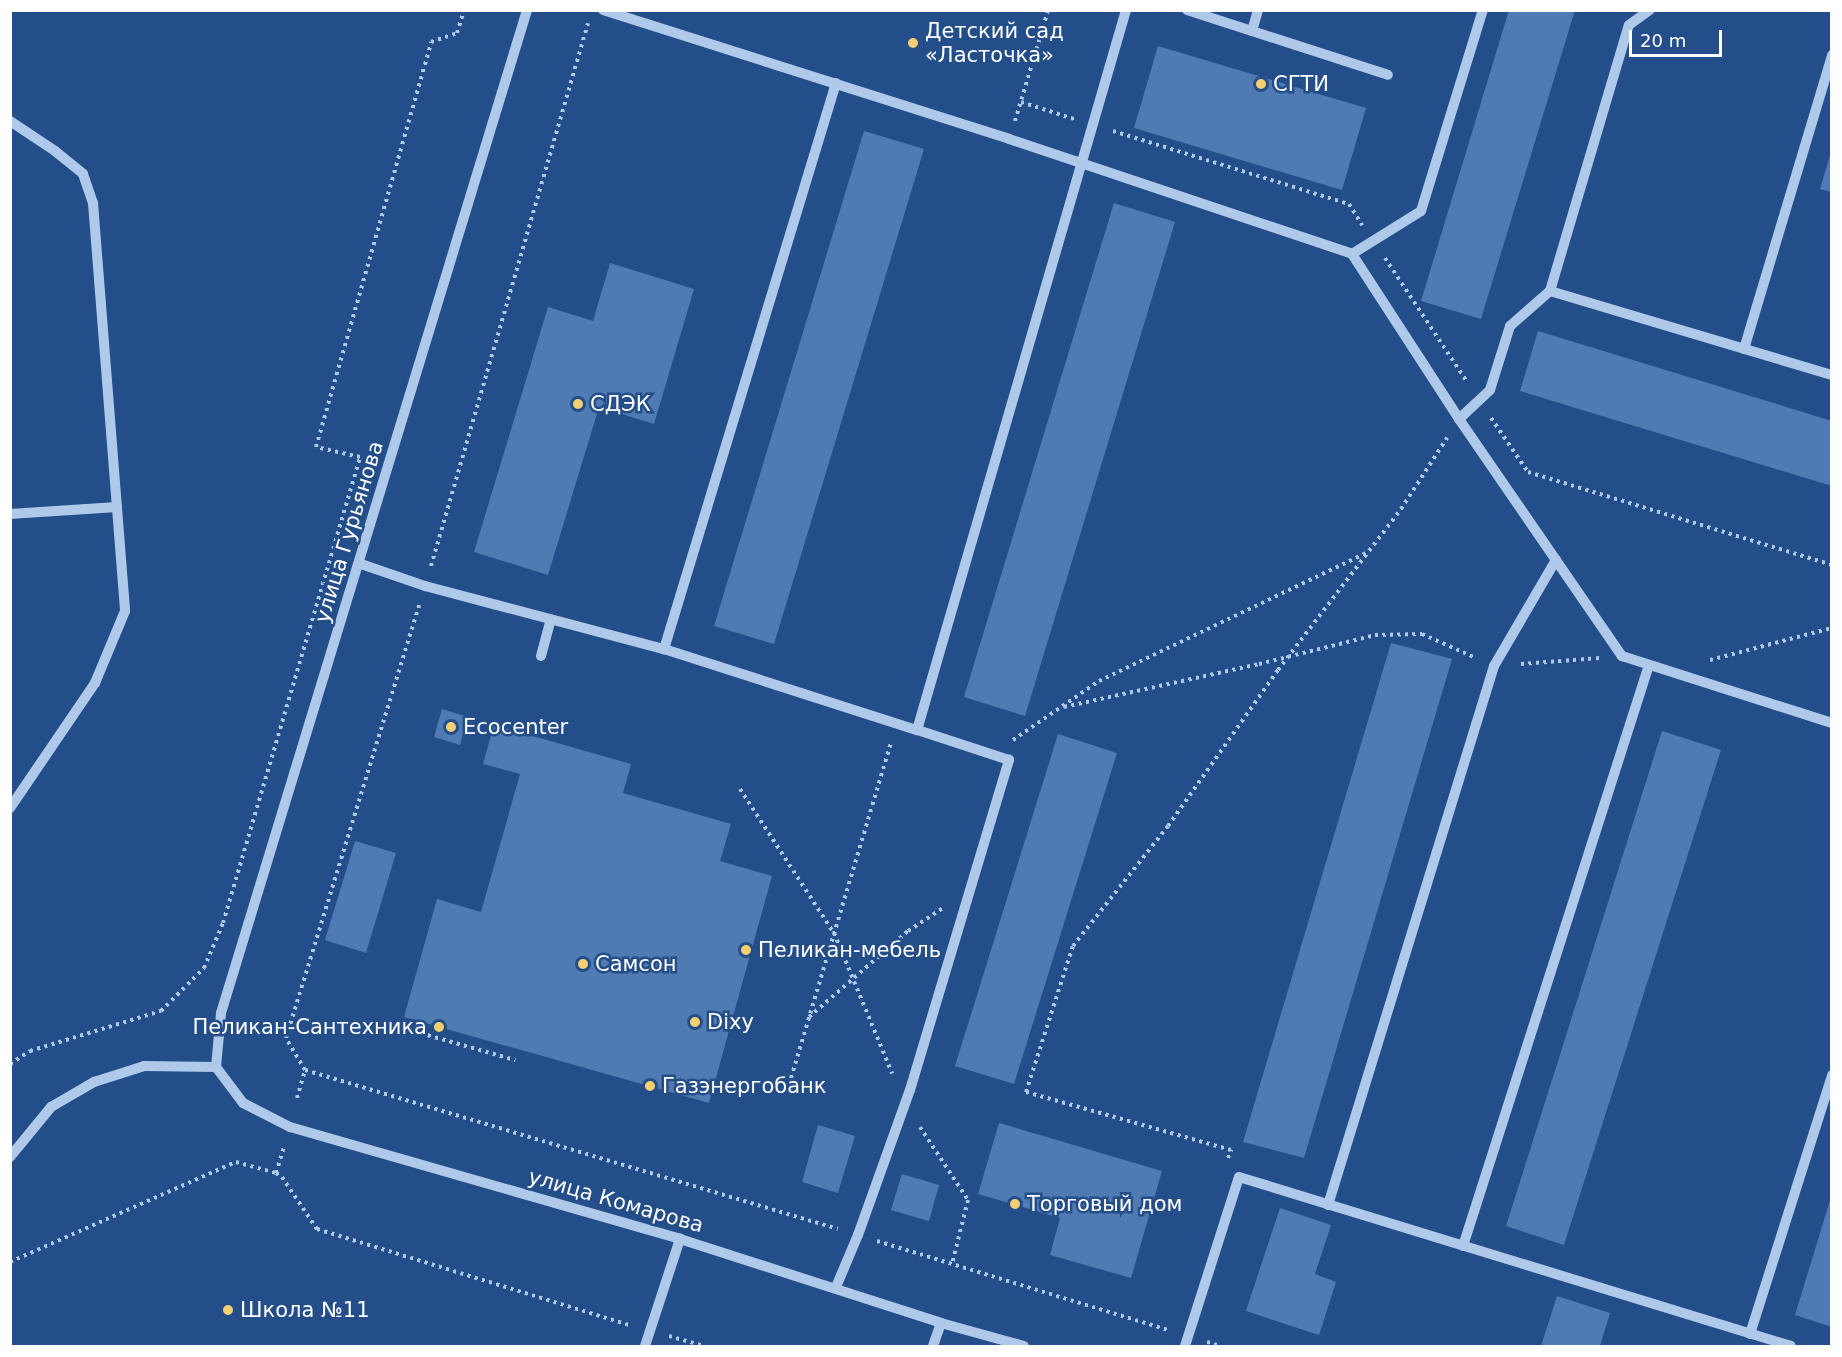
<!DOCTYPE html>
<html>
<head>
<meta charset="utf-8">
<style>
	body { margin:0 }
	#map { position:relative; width:1842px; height:1357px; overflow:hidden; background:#234e89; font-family:"DejaVu Sans",sans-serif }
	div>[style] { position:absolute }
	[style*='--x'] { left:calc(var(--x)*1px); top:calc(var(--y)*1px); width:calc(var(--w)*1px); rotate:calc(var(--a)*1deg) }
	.building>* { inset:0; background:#507bb2 }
	.path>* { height:4px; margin-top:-2px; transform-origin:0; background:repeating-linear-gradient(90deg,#afc9ea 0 3px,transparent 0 7.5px) }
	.minor>* { height:10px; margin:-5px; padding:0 5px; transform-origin:5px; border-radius:5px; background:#afc9ea }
	.dots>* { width:16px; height:16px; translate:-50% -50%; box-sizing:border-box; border:3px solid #234e89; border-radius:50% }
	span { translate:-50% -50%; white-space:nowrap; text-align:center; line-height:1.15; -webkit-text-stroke:5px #234e89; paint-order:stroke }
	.poi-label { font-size:21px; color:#fff }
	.left { translate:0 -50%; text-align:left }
	.right { translate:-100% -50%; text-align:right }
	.street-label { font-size:21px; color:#fff }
	.frame { position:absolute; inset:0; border:12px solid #fff; pointer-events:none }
	.scale { position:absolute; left:1629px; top:30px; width:93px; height:27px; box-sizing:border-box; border:3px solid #fff; border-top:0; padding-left:8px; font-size:18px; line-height:21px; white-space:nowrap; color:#fff; -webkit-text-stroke:4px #234e89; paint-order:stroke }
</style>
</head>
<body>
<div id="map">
	<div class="building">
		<div style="clip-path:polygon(1509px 10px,1575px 10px,1481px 319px,1421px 301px)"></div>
		<div style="clip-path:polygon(1158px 46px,1366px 108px,1342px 190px,1134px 128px)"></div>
		<div style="clip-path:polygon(864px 131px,924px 149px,774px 644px,714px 626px)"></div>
		<div style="clip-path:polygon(1831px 152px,1832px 152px,1832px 192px,1820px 189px)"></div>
		<div style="clip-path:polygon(1114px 203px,1175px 222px,1025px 716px,964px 697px)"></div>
		<div style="clip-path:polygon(610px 263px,694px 289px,654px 424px,599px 407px,548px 575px,474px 552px,548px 307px,593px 321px)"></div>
		<div style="clip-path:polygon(1538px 331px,1832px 421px,1832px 486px,1520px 391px)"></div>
		<div style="clip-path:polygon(1391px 643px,1452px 659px,1304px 1158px,1243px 1142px)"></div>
		<div style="clip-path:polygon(442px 709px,468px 717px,460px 745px,434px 737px)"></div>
		<div style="clip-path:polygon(494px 725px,631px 764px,623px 793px,731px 824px,720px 861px,772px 876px,709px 1103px,404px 1017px,437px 899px,481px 912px,520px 774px,483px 764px)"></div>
		<div style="clip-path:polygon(1662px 731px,1721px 750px,1564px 1245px,1506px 1226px)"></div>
		<div style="clip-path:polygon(1058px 734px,1117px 753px,1014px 1084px,955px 1066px)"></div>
		<div style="clip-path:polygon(355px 841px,396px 853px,366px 953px,325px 940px)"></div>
		<div style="clip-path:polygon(999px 1123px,1162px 1171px,1131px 1278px,1050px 1255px,1060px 1218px,978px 1194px)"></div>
		<div style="clip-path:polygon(818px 1125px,855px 1136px,838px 1193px,802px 1182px)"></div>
		<div style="clip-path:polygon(902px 1174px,939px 1185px,929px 1221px,891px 1210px)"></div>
		<div style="clip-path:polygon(1831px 1197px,1832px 1197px,1832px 1327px,1795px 1315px)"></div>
		<div style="clip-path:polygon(1280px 1208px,1331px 1225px,1315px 1274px,1336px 1282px,1319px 1335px,1246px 1311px)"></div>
		<div style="clip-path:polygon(1557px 1296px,1610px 1313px,1600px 1346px,1541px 1346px)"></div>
	</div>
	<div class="path">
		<div style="--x:1021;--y:102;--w:56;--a:17.8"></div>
		<div style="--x:1015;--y:121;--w:116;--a:-73.4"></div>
		<div style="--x:1113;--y:131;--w:247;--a:17.2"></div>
		<div style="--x:1349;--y:204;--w:25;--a:58"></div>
		<div style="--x:1385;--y:258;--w:149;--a:56.5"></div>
		<div style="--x:1491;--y:418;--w:65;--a:55.6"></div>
		<div style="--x:1528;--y:472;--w:318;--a:17"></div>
		<div style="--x:431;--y:566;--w:565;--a:-73.87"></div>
		<div style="--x:1710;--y:660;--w:126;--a:-14.7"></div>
		<div style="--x:1521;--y:664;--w:79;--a:-4.3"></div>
		<div style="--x:1064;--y:707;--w:200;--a:-12.4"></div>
		<div style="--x:1259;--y:664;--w:120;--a:-14"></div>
		<div style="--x:1375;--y:635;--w:47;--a:-1.2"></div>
		<div style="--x:1422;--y:634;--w:59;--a:24"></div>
		<div style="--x:1013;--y:740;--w:104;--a:-34.5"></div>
		<div style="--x:1099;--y:681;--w:296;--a:-25.6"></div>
		<div style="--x:740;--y:789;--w:172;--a:56.9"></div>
		<div style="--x:834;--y:933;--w:152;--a:67.5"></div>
		<div style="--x:809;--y:1017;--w:131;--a:-41"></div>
		<div style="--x:908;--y:931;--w:42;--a:-33.3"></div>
		<div style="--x:399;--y:1027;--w:121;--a:15.9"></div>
		<div style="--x:10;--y:1064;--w:24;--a:-33"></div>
		<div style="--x:30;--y:1051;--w:137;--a:-17"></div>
		<div style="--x:161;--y:1011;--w:61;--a:-45"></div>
		<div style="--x:204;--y:968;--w:49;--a:-67.1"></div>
		<div style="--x:223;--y:923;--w:486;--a:-73.6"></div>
		<div style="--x:360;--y:457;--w:45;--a:-167.2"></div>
		<div style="--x:316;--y:447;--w:421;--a:-74.1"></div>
		<div style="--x:431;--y:42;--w:28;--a:-19"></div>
		<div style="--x:457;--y:33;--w:24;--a:-73"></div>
		<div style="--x:305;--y:1070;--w:556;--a:16.61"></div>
		<div style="--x:791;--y:1078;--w:351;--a:-73.4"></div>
		<div style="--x:297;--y:1098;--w:29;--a:-74"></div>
		<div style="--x:305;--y:1070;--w:37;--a:-121"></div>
		<div style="--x:286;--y:1038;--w:453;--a:-72.9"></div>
		<div style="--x:920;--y:1127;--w:87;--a:56.7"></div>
		<div style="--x:968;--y:1200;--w:66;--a:104"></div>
		<div style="--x:1228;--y:1158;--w:9;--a:-69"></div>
		<div style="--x:1231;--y:1150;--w:213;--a:-164.2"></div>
		<div style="--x:1026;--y:1092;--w:153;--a:-72.2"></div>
		<div style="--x:1073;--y:946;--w:153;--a:-51.6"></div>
		<div style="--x:1168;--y:826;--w:191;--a:-54.8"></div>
		<div style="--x:1278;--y:670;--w:203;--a:-52.6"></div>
		<div style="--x:1401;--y:509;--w:85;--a:-57.1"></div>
		<div style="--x:276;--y:1173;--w:7;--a:34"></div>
		<div style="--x:282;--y:1177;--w:63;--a:56.1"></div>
		<div style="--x:317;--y:1229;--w:327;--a:17.1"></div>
		<div style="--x:877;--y:1241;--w:304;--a:17"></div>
		<div style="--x:10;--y:1262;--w:247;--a:-23.9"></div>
		<div style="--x:236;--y:1162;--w:41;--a:15.4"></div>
		<div style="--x:276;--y:1173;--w:28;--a:-73"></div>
		<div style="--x:669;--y:1336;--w:36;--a:16"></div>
		<div style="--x:1207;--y:1342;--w:15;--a:16"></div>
	</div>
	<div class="minor">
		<div style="--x:603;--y:10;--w:426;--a:17.6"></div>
		<div style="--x:1009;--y:139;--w:362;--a:18.5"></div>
		<div style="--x:1352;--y:254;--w:197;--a:57"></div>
		<div style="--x:1459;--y:419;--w:288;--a:55.5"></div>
		<div style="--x:1622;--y:656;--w:220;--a:17.7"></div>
		<div style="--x:1187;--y:10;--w:211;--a:17.9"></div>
		<div style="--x:1252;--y:31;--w:22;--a:-74"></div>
		<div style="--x:836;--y:83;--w:592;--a:106.9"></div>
		<div style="--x:664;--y:649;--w:266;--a:17.8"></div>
		<div style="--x:917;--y:730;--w:750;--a:-73.81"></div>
		<div style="--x:10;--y:121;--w:54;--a:33.7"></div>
		<div style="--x:55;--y:151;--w:36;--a:39"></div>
		<div style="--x:83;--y:174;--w:31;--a:71"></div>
		<div style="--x:93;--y:203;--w:409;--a:85.5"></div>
		<div style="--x:125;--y:611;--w:78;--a:112.6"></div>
		<div style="--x:95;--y:683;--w:151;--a:124.2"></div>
		<div style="--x:1352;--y:254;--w:81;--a:-31.9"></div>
		<div style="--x:1421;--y:211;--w:210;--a:-72.9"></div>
		<div style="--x:1550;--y:291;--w:277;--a:-73.5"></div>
		<div style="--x:1629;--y:25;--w:26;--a:-36"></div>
		<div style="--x:1744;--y:349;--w:307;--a:-73.3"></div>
		<div style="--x:1459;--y:419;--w:42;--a:-43.1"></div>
		<div style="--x:1490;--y:390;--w:67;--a:-72.6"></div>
		<div style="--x:1510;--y:326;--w:53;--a:-41.2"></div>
		<div style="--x:1550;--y:291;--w:294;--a:16.6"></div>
		<div style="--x:10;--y:514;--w:107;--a:-3.7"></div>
		<div style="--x:361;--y:564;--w:68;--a:19"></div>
		<div style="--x:425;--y:586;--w:247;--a:14.8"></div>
		<div style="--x:541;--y:656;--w:38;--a:-75"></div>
		<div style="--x:216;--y:1067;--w:54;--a:-84.7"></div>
		<div style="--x:221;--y:1013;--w:1049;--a:-73.03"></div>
		<div style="--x:216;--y:1067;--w:45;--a:53.1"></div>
		<div style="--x:243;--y:1103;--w:53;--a:27.1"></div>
		<div style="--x:290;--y:1127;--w:406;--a:16"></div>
		<div style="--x:680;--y:1239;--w:274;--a:17.8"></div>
		<div style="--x:941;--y:1323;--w:86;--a:15.5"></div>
		<div style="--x:10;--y:1157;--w:65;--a:-50.6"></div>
		<div style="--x:51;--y:1107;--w:50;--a:-30.2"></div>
		<div style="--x:94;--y:1082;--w:52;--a:-17.7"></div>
		<div style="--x:144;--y:1066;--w:72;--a:0.8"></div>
		<div style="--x:1328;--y:1205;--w:564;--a:-72.88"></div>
		<div style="--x:1494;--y:666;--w:123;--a:-59.7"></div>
		<div style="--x:1463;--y:1246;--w:610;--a:-72.25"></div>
		<div style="--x:836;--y:1287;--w:56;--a:-67.1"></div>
		<div style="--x:858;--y:1235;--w:154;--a:-70.3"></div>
		<div style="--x:910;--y:1090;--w:345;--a:-73.3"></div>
		<div style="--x:1009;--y:760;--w:97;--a:-161.9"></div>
		<div style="--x:1750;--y:1334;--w:272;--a:-72.4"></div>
		<div style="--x:645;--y:1346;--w:113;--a:-71.9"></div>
		<div style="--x:933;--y:1346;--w:24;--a:-71"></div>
		<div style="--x:1185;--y:1346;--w:177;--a:-72.3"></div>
		<div style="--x:1239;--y:1177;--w:577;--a:17.02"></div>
	</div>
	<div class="dots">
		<div style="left:913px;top:43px;background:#f5d072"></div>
		<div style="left:1261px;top:84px;background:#f5d072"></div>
		<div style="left:578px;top:404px;background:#f5d072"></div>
		<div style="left:451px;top:727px;background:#f5d072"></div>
		<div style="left:746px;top:950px;background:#f5d072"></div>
		<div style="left:583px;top:964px;background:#f5d072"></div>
		<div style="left:695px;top:1022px;background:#f5d072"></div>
		<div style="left:439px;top:1027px;background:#f5d072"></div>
		<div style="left:650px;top:1086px;background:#f5d072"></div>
		<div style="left:1015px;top:1204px;background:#f5d072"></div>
		<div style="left:228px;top:1310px;background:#f5d072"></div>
	</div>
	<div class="poi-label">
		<span class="left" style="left:925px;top:43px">Детский сад<br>«Ласточка»</span>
		<span class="left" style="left:1273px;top:84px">СГТИ</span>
		<span class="left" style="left:590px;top:404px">СДЭК</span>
		<span class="left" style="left:463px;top:727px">Ecocenter</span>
		<span class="left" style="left:758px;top:950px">Пеликан-мебель</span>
		<span class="left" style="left:595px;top:964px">Самсон</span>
		<span class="left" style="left:707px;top:1022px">Dixy</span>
		<span class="right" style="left:427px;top:1027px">Пеликан-Сантехника</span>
		<span class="left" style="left:662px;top:1086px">Газэнергобанк</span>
		<span class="left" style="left:1027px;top:1204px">Торговый дом</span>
		<span class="left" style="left:240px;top:1310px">Школа №11</span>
	</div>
	<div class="street-label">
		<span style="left:349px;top:532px;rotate:-73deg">улица Гурьянова</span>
		<span style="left:616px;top:1201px;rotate:16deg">улица Комарова</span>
	</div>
	<div class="frame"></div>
	<div class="scale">20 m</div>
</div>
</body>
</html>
